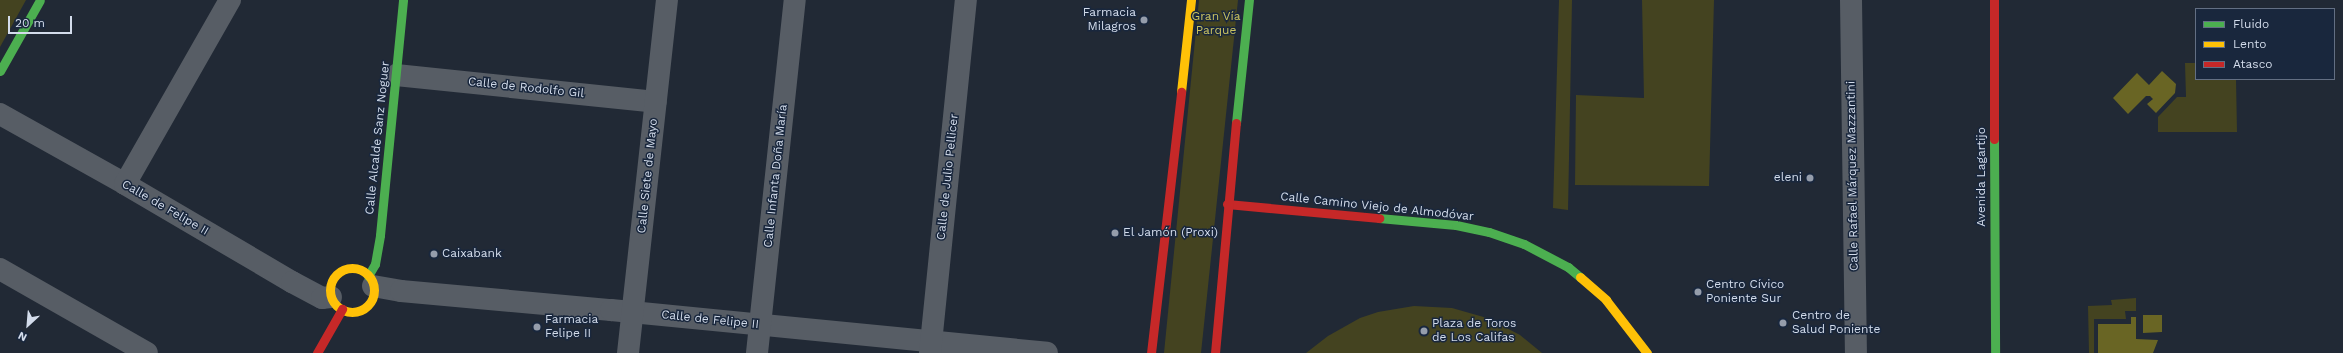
<!DOCTYPE html>
<html>
<head>
<meta charset="utf-8">
<style>
	body { margin:0 }
	#map { position:relative; width:2343px; height:353px; overflow:hidden; background:#212935; font-family:"Work Sans",sans-serif }
	div>[style] { position:absolute }
	[style*='--x'] { left:calc(var(--x)*1px); top:calc(var(--y)*1px); width:calc(var(--w)*1px); rotate:calc(var(--a)*1deg) }
	.green>* { inset:0; background:#444320 }
	.water>* { inset:0; background:#696524 }
	.street>* { height:22px; margin:-11px; padding:0 11px; transform-origin:11px; border-radius:11px; background:#575d65 }
	.fast>* { height:9px; margin:-4.5px; padding:0 4.5px; transform-origin:4.5px; border-radius:4.5px; background:#4caf50 }
	.slow>* { height:9px; margin:-4.5px; padding:0 4.5px; transform-origin:4.5px; border-radius:4.5px; background:#ffc107 }
	.slow>.ring { margin:-4.5px; padding:0; box-sizing:content-box; background:none; border:9px solid #ffc107; border-radius:50% }
	.jam>* { height:9px; margin:-4.5px; padding:0 4.5px; transform-origin:4.5px; border-radius:4.5px; background:#c62828 }
	.dots>* { width:11px; height:11px; translate:-50% -50%; box-sizing:border-box; border:2px solid #19273d; border-radius:50% }
	span { translate:-50% -50%; white-space:nowrap; text-align:center; line-height:1.15; -webkit-text-stroke:3px #19273d; paint-order:stroke }
	.poi-label { font-size:12px; color:#d3dceb }
	.right { translate:-100% -50%; text-align:right }
	.left { translate:0 -50%; text-align:left }
	.park-label { font-size:12px; color:#cbc460 }
	.street-label { font-size:12px; color:#d3dceb }
	.legend { position:absolute; left:2195px; top:8px; width:140px; height:72px; box-sizing:border-box; background:#19273d; border:1px solid #636f83; margin:0; padding:5px 7px; list-style:none; font-size:12px; color:#d3dceb }
	.legend li { display:flex; align-items:center; gap:8px; height:20px }
	.legend b { width:20px; border:1px solid #636f83 }
	.north { position:absolute; left:8px; top:305px; width:40px; height:40px; -webkit-text-stroke:3px #19273d; paint-order:stroke; rotate:206deg; font-size:11px; font-weight:700; line-height:16px; text-align:center; color:#d3dceb }
	.north::after { content:''; display:block; margin:auto; width:14px; height:18px; background:#d3dceb; clip-path:polygon(50% 0,100% 100%,50% 72%,0 100%) }
	.scale { position:absolute; left:8px; top:16px; width:64px; height:18px; box-sizing:border-box; border:2px solid #d3dceb; border-top:0; padding-left:5px; font-size:12px; line-height:14px; white-space:nowrap; color:#d3dceb; -webkit-text-stroke:3px #19273d; paint-order:stroke }
</style>
</head>
<body>
<div id="map">
	<div class="green">
		<div style="clip-path:polygon(0 0,26px 0,0 47px)"></div>
		<div style="clip-path:polygon(1199px 0,1238px 0,1201px 353px,1164px 353px)"></div>
		<div style="clip-path:polygon(1559px 0,1572px 0,1568px 210px,1553px 208px)"></div>
		<div style="clip-path:polygon(1642px 0,1714px 0,1709px 186px,1575px 185px,1576px 95px,1644px 98px)"></div>
		<div style="clip-path:polygon(2185px 63px,2196px 63px,2196px 79px,2236px 79px,2237px 132px,2158px 132px,2158px 117px,2177px 97px,2186px 97px)"></div>
		<div style="clip-path:polygon(2136px 298px,2136px 311px,2125px 311px,2126px 319px,2094px 319px,2094px 353px,2089px 353px,2088px 306px,2112px 305px,2111px 300px)"></div>
		<div style="clip-path:polygon(1414px 306px,1452px 308px,1487px 318px,1520px 335px,1542px 353px,1306px 353px,1328px 336px,1360px 318px,1378px 312px)"></div>
	</div>
	<div class="water">
		<div style="clip-path:polygon(2162px 71px,2176px 84px,2175px 93px,2156px 113px,2147px 104px,2153px 99px,2150px 96px,2146px 96px,2128px 114px,2113px 98px,2137px 73px,2149px 85px)"></div>
		<div style="clip-path:polygon(2143px 315px,2162px 315px,2162px 332px,2143px 333px)"></div>
		<div style="clip-path:polygon(2131px 317px,2136px 317px,2136px 339px,2158px 340px,2153px 353px,2098px 353px,2098px 324px,2131px 324px)"></div>
	</div>
	<div class="street">
		<div style="--x:1851;--y:0;--w:353;--a:89.2"></div>
		<div style="--x:396;--y:75;--w:261;--a:5.9"></div>
		<div style="--x:0;--y:114;--w:143;--a:29.2"></div>
		<div style="--x:125;--y:184;--w:194;--a:30.4"></div>
		<div style="--x:292;--y:282;--w:34;--a:28"></div>
		<div style="--x:322;--y:298;--w:9;--a:-6"></div>
		<div style="--x:125;--y:184;--w:212;--a:-60.3"></div>
		<div style="--x:0;--y:269;--w:169;--a:29.7"></div>
		<div style="--x:373;--y:286;--w:28;--a:10"></div>
		<div style="--x:401;--y:291;--w:211;--a:5.2"></div>
		<div style="--x:611;--y:310;--w:438;--a:5.6"></div>
		<div style="--x:628;--y:353;--w:355;--a:-83.7"></div>
		<div style="--x:757;--y:353;--w:355;--a:-83.9"></div>
		<div style="--x:930;--y:353;--w:355;--a:-84.2"></div>
	</div>
	<div class="fast">
		<div style="--x:0;--y:71;--w:81;--a:-60.6"></div>
		<div style="--x:1236;--y:123;--w:124;--a:-84"></div>
		<div style="--x:1994;--y:139;--w:214;--a:89.7"></div>
		<div style="--x:1379;--y:218;--w:77;--a:5.2"></div>
		<div style="--x:1456;--y:225;--w:34;--a:12"></div>
		<div style="--x:1489;--y:232;--w:37;--a:19"></div>
		<div style="--x:1524;--y:244;--w:50;--a:27.6"></div>
		<div style="--x:1568;--y:267;--w:16;--a:40"></div>
		<div style="--x:368;--y:276;--w:14;--a:-60"></div>
		<div style="--x:375;--y:264;--w:29;--a:-80"></div>
		<div style="--x:380;--y:235;--w:236;--a:-84.4"></div>
	</div>
	<div class="slow">
		<div style="--x:1181;--y:92;--w:93;--a:-83.8"></div>
		<div class="ring" style="left:330px;top:268px;width:35px;height:35px"></div>
		<div style="--x:1580;--y:277;--w:35;--a:41"></div>
		<div style="--x:1606;--y:300;--w:67;--a:52.3"></div>
	</div>
	<div class="jam">
		<div style="--x:1994;--y:0;--w:139;--a:90"></div>
		<div style="--x:1227;--y:204;--w:153;--a:5.3"></div>
		<div style="--x:317;--y:353;--w:51;--a:-60.4"></div>
		<div style="--x:1151;--y:353;--w:263;--a:-83.4"></div>
		<div style="--x:1215;--y:353;--w:231;--a:-84.8"></div>
	</div>
	<div class="dots">
		<div style="left:1144px;top:20px;background:#959dab"></div>
		<div style="left:1810px;top:178px;background:#959dab"></div>
		<div style="left:1115px;top:233px;background:#959dab"></div>
		<div style="left:434px;top:254px;background:#959dab"></div>
		<div style="left:1698px;top:292px;background:#959dab"></div>
		<div style="left:1783px;top:323px;background:#959dab"></div>
		<div style="left:537px;top:327px;background:#959dab"></div>
		<div style="left:1424px;top:331px;background:#959dab"></div>
	</div>
	<div class="poi-label">
		<span class="right" style="left:1136px;top:20px">Farmacia<br>Milagros</span>
		<span class="right" style="left:1802px;top:178px">eleni</span>
		<span class="left" style="left:1123px;top:233px">El Jamón (Proxi)</span>
		<span class="left" style="left:442px;top:254px">Caixabank</span>
		<span class="left" style="left:1706px;top:292px">Centro Cívico<br>Poniente Sur</span>
		<span class="left" style="left:1792px;top:323px">Centro de<br>Salud Poniente</span>
		<span class="left" style="left:545px;top:327px">Farmacia<br>Felipe II</span>
		<span class="left" style="left:1432px;top:331px">Plaza de Toros<br>de Los Califas</span>
	</div>
	<div class="park-label">
		<span style="left:1216px;top:24px">Gran Vía<br>Parque</span>
	</div>
	<div class="street-label">
		<span style="left:526px;top:88px;rotate:6deg">Calle de Rodolfo Gil</span>
		<span style="left:378px;top:138px;rotate:-84deg">Calle Alcalde Sanz Noguer</span>
		<span style="left:648px;top:176px;rotate:-84deg">Calle Siete de Mayo</span>
		<span style="left:776px;top:176px;rotate:-84deg">Calle Infanta Doña María</span>
		<span style="left:1853px;top:176px;rotate:-91deg">Calle Rafael Márquez Mazzantini</span>
		<span style="left:948px;top:177px;rotate:-84deg">Calle de Julio Pellicer</span>
		<span style="left:1982px;top:177px;rotate:-90deg">Avenida Lagartijo</span>
		<span style="left:1377px;top:207px;rotate:6deg">Calle Camino Viejo de Almodóvar</span>
		<span style="left:165px;top:208px;rotate:30deg">Calle de Felipe II</span>
		<span style="left:710px;top:320px;rotate:6deg">Calle de Felipe II</span>
	</div>
	<ul class="legend">
	<li><b style="height:5px;background:#4caf50"></b>Fluido</li>
	<li><b style="height:5px;background:#ffc107"></b>Lento</li>
	<li><b style="height:5px;background:#c62828"></b>Atasco</li>
	</ul>
	<div class="north">N</div>
	<div class="scale">20 m</div>
</div>
</body>
</html>
